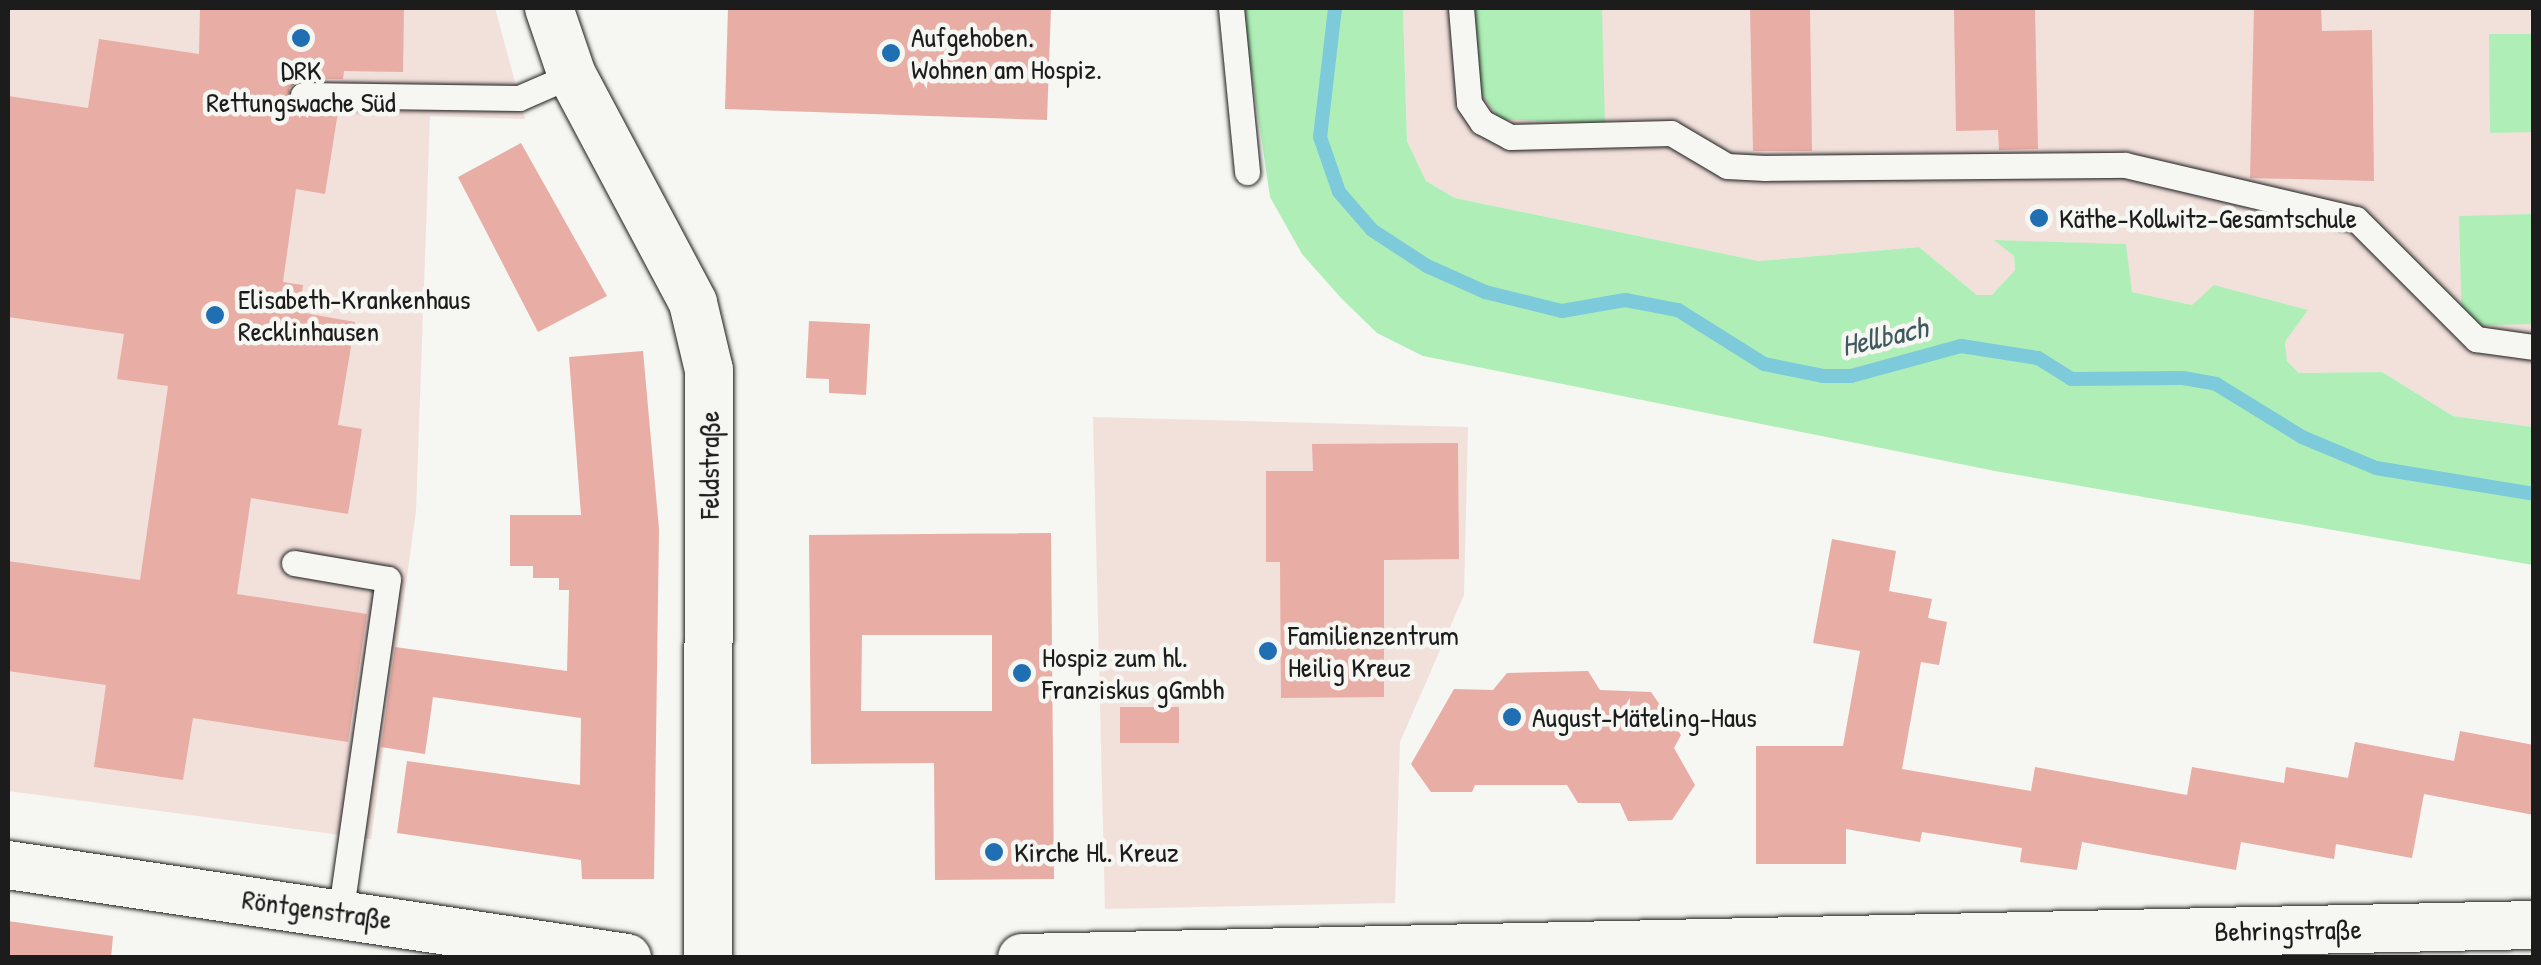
<!DOCTYPE html>
<html>
<head>
<meta charset="utf-8">
<style>
	body { margin:0 }
	#map { position:relative; width:2541px; height:965px; overflow:hidden; background:#f6f6f2; font-family:"Patrick Hand",sans-serif }
	div>[style] { position:absolute }
	[style*='--x'] { left:calc(var(--x)*1px); top:calc(var(--y)*1px); width:calc(var(--w)*1px); rotate:calc(var(--a)*1deg) }
	.built>* { inset:0; background:#f2e0db }
	.green>* { inset:0; background:#afefb7 }
	.stream>* { height:14px; margin:-7px; padding:0 7px; transform-origin:7px; border-radius:7px; background:#7dcadb }
	.building>* { inset:0; background:#e8ada4 }
	.roads { filter:drop-shadow(0 0 2px #1c1c1c) drop-shadow(0 0 2px #1c1c1c) }
	.service>* { height:25px; margin:-12.5px; padding:0 12.5px; transform-origin:12.5px; border-radius:12.5px; background:#f6f6f2 }
	.minor>* { height:48px; margin:-24px; padding:0 24px; transform-origin:24px; border-radius:24px; background:#f6f6f2 }
	.dots>* { width:28px; height:28px; translate:-50% -50%; box-sizing:border-box; border:5px solid #f6f6f2; border-radius:50% }
	span { translate:-50% -50%; white-space:nowrap; text-align:center; line-height:1.15; -webkit-text-stroke:9px #f6f6f2; paint-order:stroke }
	.poi-label { font-size:28px; color:#1c1c1c }
	.left { translate:0 -50%; text-align:left }
	.street-label { font-size:28px; color:#1c1c1c }
	.water-label { font-size:30px; color:#3e595f; font-style:italic }
	.frame { position:absolute; inset:0; border:10px solid #1c1c1c; pointer-events:none }
</style>
</head>
<body>
<div id="map">
	<div class="built">
		<div style="clip-path:polygon(8px 8px,495px 8px,525px 119px,430px 116px,416px 511px,371px 839px,8px 791px)"></div>
		<div style="clip-path:polygon(1403px 8px,2533px 8px,2533px 427px,2453px 416px,2382px 372px,2299px 373px,2287px 361px,2285px 342px,2307px 311px,2192px 305px,2132px 292px,2125px 244px,1997px 241px,2014px 256px,2015px 270px,1992px 295px,1977px 295px,1919px 247px,1759px 261px,1455px 198px,1426px 181px,1407px 141px)"></div>
		<div style="clip-path:polygon(1093px 417px,1468px 427px,1464px 595px,1400px 742px,1395px 903px,1105px 909px)"></div>
	</div>
	<div class="green">
		<div style="clip-path:polygon(1242px 8px,1403px 8px,1407px 141px,1426px 181px,1455px 198px,1759px 261px,1919px 247px,1977px 295px,1992px 295px,2015px 270px,2014px 256px,1994px 240px,2126px 244px,2132px 292px,2192px 305px,2214px 285px,2308px 310px,2285px 342px,2287px 361px,2299px 373px,2382px 372px,2453px 416px,2533px 427px,2533px 565px,1995px 471px,1423px 356px,1377px 333px,1341px 298px,1302px 254px,1270px 197px)"></div>
		<div style="clip-path:polygon(1472px 8px,1602px 8px,1605px 124px,1500px 119px,1479px 91px)"></div>
		<div style="clip-path:polygon(2489px 34px,2533px 34px,2533px 132px,2490px 133px)"></div>
		<div style="clip-path:polygon(2533px 214px,2533px 324px,2462px 326px,2459px 216px)"></div>
	</div>
	<div class="stream">
		<div style="--x:1335;--y:8;--w:130;--a:96.6"></div>
		<div style="--x:1320;--y:137;--w:58;--a:70.9"></div>
		<div style="--x:1339;--y:192;--w:50;--a:49"></div>
		<div style="--x:1372;--y:230;--w:66;--a:33.2"></div>
		<div style="--x:1427;--y:266;--w:64;--a:24.1"></div>
		<div style="--x:1485;--y:292;--w:79;--a:13.9"></div>
		<div style="--x:1562;--y:311;--w:64;--a:-9.9"></div>
		<div style="--x:1625;--y:300;--w:54;--a:10.7"></div>
		<div style="--x:1678;--y:310;--w:102;--a:32.1"></div>
		<div style="--x:1764;--y:364;--w:60;--a:11.5"></div>
		<div style="--x:1823;--y:376;--w:28;--a:0"></div>
		<div style="--x:1851;--y:376;--w:114;--a:-15.3"></div>
		<div style="--x:1961;--y:346;--w:78;--a:8.9"></div>
		<div style="--x:2038;--y:358;--w:39;--a:32"></div>
		<div style="--x:2071;--y:379;--w:112;--a:-0.5"></div>
		<div style="--x:2183;--y:378;--w:34;--a:10"></div>
		<div style="--x:2216;--y:384;--w:101;--a:31.6"></div>
		<div style="--x:2302;--y:437;--w:80;--a:22.7"></div>
		<div style="--x:2376;--y:468;--w:160;--a:9.3"></div>
	</div>
	<div class="building">
		<div style="clip-path:polygon(200px 8px,404px 8px,403px 72px,344px 71px,343px 79px,302px 79px,289px 88px,296px 109px,338px 112px,325px 194px,296px 189px,283px 282px,303px 285px,299px 312px,355px 322px,338px 425px,362px 429px,348px 514px,251px 498px,237px 594px,367px 614px,348px 742px,193px 718px,183px 780px,94px 767px,106px 685px,8px 671px,8px 561px,140px 580px,168px 386px,117px 379px,124px 334px,8px 317px,8px 96px,88px 108px,99px 39px,199px 54px)"></div>
		<div style="clip-path:polygon(728px 8px,1051px 8px,1047px 120px,725px 109px)"></div>
		<div style="clip-path:polygon(1750px 8px,1810px 8px,1812px 151px,1753px 151px)"></div>
		<div style="clip-path:polygon(1954px 8px,2035px 8px,2038px 149px,1999px 150px,1998px 130px,1956px 131px)"></div>
		<div style="clip-path:polygon(2254px 8px,2321px 8px,2322px 31px,2372px 30px,2374px 181px,2250px 178px)"></div>
		<div style="clip-path:polygon(521px 143px,607px 296px,538px 332px,458px 177px)"></div>
		<div style="clip-path:polygon(809px 321px,870px 324px,866px 395px,829px 393px,829px 379px,806px 378px)"></div>
		<div style="clip-path:polygon(643px 351px,659px 529px,654px 879px,582px 879px,581px 860px,397px 833px,407px 761px,580px 785px,581px 718px,433px 697px,425px 754px,381px 747px,395px 647px,567px 671px,569px 590px,559px 590px,559px 578px,533px 578px,533px 566px,510px 566px,510px 515px,581px 515px,569px 357px)"></div>
		<div style="clip-path:polygon(1458px 443px,1459px 559px,1384px 560px,1384px 697px,1281px 698px,1280px 562px,1266px 562px,1266px 471px,1313px 471px,1312px 444px)"></div>
		<div style="clip-path:polygon(evenodd,1051px 533px,1054px 879px,935px 880px,934px 763px,811px 764px,809px 535px,1051px 533px,862px 635px,992px 635px,992px 711px,861px 711px,862px 635px)"></div>
		<div style="clip-path:polygon(1832px 539px,1896px 551px,1889px 591px,1932px 599px,1928px 618px,1947px 622px,1939px 665px,1921px 662px,1902px 769px,2031px 791px,2035px 767px,2187px 795px,2192px 767px,2284px 783px,2286px 767px,2348px 778px,2355px 742px,2454px 761px,2460px 731px,2534px 745px,2534px 815px,2424px 794px,2412px 858px,2336px 844px,2334px 859px,2241px 842px,2236px 870px,2082px 842px,2077px 870px,2020px 862px,2022px 848px,1922px 832px,1920px 842px,1846px 829px,1846px 864px,1756px 864px,1756px 746px,1843px 746px,1860px 651px,1813px 643px)"></div>
		<div style="clip-path:polygon(1588px 671px,1600px 690px,1651px 692px,1681px 735px,1674px 748px,1695px 785px,1672px 820px,1628px 821px,1620px 803px,1578px 803px,1567px 785px,1475px 785px,1472px 792px,1431px 792px,1411px 764px,1454px 689px,1493px 690px,1507px 673px)"></div>
		<div style="clip-path:polygon(1120px 707px,1179px 707px,1179px 743px,1120px 743px)"></div>
		<div style="clip-path:polygon(8px 921px,113px 936px,111px 958px,8px 958px)"></div>
	</div>
	<div class="roads">
		<div class="service">
			<div style="--x:1231;--y:8;--w:165;--a:84.4"></div>
			<div style="--x:1461;--y:8;--w:95;--a:85.2"></div>
			<div style="--x:1469;--y:103;--w:23;--a:56"></div>
			<div style="--x:1482;--y:122;--w:32;--a:28"></div>
			<div style="--x:1510;--y:137;--w:161;--a:-1.4"></div>
			<div style="--x:1671;--y:133;--w:65;--a:30.5"></div>
			<div style="--x:1727;--y:166;--w:38;--a:3"></div>
			<div style="--x:1765;--y:168;--w:360;--a:-0.5"></div>
			<div style="--x:2125;--y:165;--w:237;--a:13.2"></div>
			<div style="--x:2356;--y:219;--w:170;--a:45"></div>
			<div style="--x:2476;--y:339;--w:59;--a:7.9"></div>
			<div style="--x:303;--y:95;--w:216;--a:0.8"></div>
			<div style="--x:519;--y:98;--w:58;--a:-23.5"></div>
			<div style="--x:294;--y:563;--w:95;--a:9.7"></div>
			<div style="--x:388;--y:579;--w:335;--a:98.1"></div>
		</div>
		<div class="minor">
			<div style="--x:549;--y:8;--w:71;--a:71.1"></div>
			<div style="--x:572;--y:75;--w:258;--a:62"></div>
			<div style="--x:693;--y:303;--w:69;--a:76.6"></div>
			<div style="--x:709;--y:370;--w:588;--a:90.1"></div>
			<div style="--x:8;--y:865;--w:626;--a:8.54"></div>
			<div style="--x:1022;--y:958;--w:1512;--a:-1.25"></div>
		</div>
	</div>
	<div class="dots">
		<div style="left:301px;top:38px;background:#1f6fb2"></div>
		<div style="left:891px;top:53px;background:#1f6fb2"></div>
		<div style="left:2039px;top:218px;background:#1f6fb2"></div>
		<div style="left:215px;top:315px;background:#1f6fb2"></div>
		<div style="left:1268px;top:651px;background:#1f6fb2"></div>
		<div style="left:1022px;top:673px;background:#1f6fb2"></div>
		<div style="left:1512px;top:717px;background:#1f6fb2"></div>
		<div style="left:994px;top:852px;background:#1f6fb2"></div>
	</div>
	<div class="poi-label">
		<span class="left" style="left:911px;top:53px">Aufgehoben.<br>Wohnen am Hospiz.</span>
		<span style="left:301px;top:86px">DRK<br>Rettungswache Süd</span>
		<span class="left" style="left:2059px;top:218px">Käthe-Kollwitz-Gesamtschule</span>
		<span class="left" style="left:238px;top:315px">Elisabeth-Krankenhaus<br>Recklinhausen</span>
		<span class="left" style="left:1288px;top:651px">Familienzentrum<br>Heilig Kreuz</span>
		<span class="left" style="left:1042px;top:673px">Hospiz zum hl.<br>Franziskus gGmbh</span>
		<span class="left" style="left:1532px;top:717px">August-Mäteling-Haus</span>
		<span class="left" style="left:1014px;top:852px">Kirche Hl. Kreuz</span>
	</div>
	<div class="street-label">
		<span style="left:709px;top:465px;rotate:-90deg">Feldstraße</span>
		<span style="left:317px;top:909px;rotate:8deg">Röntgenstraße</span>
		<span style="left:2288px;top:930px;rotate:-1deg">Behringstraße</span>
	</div>
	<div class="water-label">
		<span style="left:1884px;top:336px;rotate:-13deg">Hellbach</span>
	</div>
	<div class="frame"></div>
</div>
</body>
</html>
